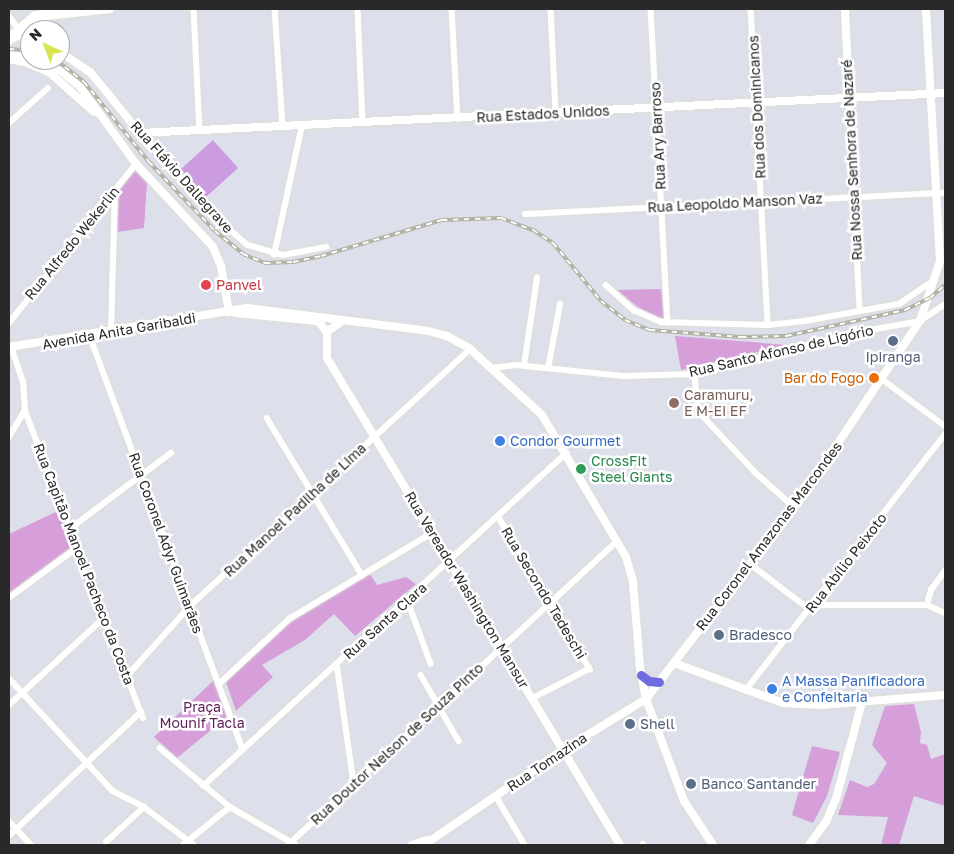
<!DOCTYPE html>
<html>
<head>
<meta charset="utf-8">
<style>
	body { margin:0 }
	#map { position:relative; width:954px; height:854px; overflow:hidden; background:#dddfea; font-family:"Golos Text",sans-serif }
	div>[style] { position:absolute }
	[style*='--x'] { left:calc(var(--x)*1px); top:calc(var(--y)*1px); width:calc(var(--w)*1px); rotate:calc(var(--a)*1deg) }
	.green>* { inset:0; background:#d69fda }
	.pitch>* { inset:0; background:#cb9ce1 }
	.roads { filter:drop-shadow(0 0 1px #dfe0d2) drop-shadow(0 0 1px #dfe0d2) }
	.street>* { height:5.5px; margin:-2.75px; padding:0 2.75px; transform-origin:2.75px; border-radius:2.75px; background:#fff }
	.secondary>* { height:8px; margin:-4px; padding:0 4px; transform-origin:4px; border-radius:4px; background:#fff }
	.primary>* { height:9px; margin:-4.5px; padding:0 4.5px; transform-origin:4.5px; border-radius:4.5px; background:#6f6be0 }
	.rail>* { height:4px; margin-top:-2px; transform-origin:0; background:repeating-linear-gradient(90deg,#fff 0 5.5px,#afb1a0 0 11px); box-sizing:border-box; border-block:1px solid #afb1a0 }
	.dots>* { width:14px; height:14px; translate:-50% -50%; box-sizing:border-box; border:2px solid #fff; border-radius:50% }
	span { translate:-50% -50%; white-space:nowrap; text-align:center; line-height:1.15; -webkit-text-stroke:5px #fff; paint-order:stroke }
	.street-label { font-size:14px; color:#292929 }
	.health-label { font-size:14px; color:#be3a42 }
	.left { translate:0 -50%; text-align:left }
	.service-label { font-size:14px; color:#4e5e75 }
	.food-label { font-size:14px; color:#c56008 }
	.right { translate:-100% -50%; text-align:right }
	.education-label { font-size:14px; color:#785e54 }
	.shop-label { font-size:14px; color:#366cbe }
	.leisure-label { font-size:14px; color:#27864d }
	.park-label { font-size:14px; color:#5e225a }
	.frame { position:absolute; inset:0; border:10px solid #292929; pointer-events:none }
	.north { position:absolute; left:20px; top:20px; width:50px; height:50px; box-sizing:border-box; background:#fff; border:1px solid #a9a9a9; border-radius:50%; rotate:317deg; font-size:14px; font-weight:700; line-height:20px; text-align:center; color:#292929 }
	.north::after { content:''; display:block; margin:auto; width:18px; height:22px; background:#d9e54e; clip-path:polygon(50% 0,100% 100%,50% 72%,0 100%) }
</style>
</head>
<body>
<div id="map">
	<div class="green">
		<div style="clip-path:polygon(134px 170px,147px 183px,144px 228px,117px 232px,119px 189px)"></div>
		<div style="clip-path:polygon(661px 289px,664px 319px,639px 308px,617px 290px)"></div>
		<div style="clip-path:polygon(675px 336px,727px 340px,787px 345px,681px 370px)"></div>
		<div style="clip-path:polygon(58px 511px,73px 546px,9px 593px,9px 534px)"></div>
		<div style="clip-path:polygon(370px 574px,377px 585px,406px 577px,416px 584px,355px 636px,334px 614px,305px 640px,262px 665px,273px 677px,236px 711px,226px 682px,291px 622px)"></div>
		<div style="clip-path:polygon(214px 680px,228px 716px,177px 758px,154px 737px)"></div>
		<div style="clip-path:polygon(914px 704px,921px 732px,920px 743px,927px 745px,931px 759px,945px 754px,945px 806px,914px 796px,899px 845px,881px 845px,888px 817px,838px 815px,850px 780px,867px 787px,874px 784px,887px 763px,872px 745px,885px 706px)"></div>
		<div style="clip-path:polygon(812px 746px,840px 752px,827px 796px,813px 823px,792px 815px)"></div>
	</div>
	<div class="pitch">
		<div style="clip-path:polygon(213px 140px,238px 168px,206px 197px,181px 169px)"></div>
	</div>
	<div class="roads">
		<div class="street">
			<div style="--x:194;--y:9;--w:121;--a:87.2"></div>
			<div style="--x:275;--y:9;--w:118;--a:86.1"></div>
			<div style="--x:358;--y:9;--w:114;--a:87.5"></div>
			<div style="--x:452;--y:9;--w:110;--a:86.9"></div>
			<div style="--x:551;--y:9;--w:104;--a:87.2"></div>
			<div style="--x:651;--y:9;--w:314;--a:86.9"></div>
			<div style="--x:751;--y:9;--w:316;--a:86.9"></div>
			<div style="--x:9;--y:16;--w:15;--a:53"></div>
			<div style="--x:849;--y:98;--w:213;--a:87"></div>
			<div style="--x:9;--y:123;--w:52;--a:-41.9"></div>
			<div style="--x:140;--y:133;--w:115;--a:48.2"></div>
			<div style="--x:217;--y:219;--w:40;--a:40"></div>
			<div style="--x:248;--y:245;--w:36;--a:16"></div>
			<div style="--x:283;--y:255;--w:44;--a:-10.5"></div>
			<div style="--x:525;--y:214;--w:421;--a:-2.9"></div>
			<div style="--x:274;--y:255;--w:132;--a:-77.8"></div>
			<div style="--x:606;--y:285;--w:38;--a:42"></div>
			<div style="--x:634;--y:310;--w:30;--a:24"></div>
			<div style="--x:661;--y:322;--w:107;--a:1.6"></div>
			<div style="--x:768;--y:325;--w:37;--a:-6"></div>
			<div style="--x:805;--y:321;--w:96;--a:-10.3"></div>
			<div style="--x:899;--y:304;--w:41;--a:-34.1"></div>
			<div style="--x:9;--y:323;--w:203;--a:-51.4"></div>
			<div style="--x:111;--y:332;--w:142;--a:-88.4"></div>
			<div style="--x:90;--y:336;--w:441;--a:69.7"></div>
			<div style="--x:524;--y:366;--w:89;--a:-81.6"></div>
			<div style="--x:492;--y:368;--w:24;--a:-7"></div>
			<div style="--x:516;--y:365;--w:110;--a:5.8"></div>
			<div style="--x:625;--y:376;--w:70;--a:-1.6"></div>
			<div style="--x:695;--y:374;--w:169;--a:-14.4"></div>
			<div style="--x:859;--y:332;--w:62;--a:-10.2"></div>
			<div style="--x:920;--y:321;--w:30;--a:-34"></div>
			<div style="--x:548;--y:369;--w:66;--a:-79.5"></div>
			<div style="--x:695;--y:374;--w:32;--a:85"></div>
			<div style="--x:698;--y:406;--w:13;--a:61"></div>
			<div style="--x:704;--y:417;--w:75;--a:47.2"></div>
			<div style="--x:755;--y:472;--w:52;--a:41.9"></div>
			<div style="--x:882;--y:379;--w:79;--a:36.7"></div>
			<div style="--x:25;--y:410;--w:330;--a:69"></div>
			<div style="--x:267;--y:418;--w:184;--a:58.8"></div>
			<div style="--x:9;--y:437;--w:31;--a:-59"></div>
			<div style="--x:25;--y:410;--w:28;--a:-94"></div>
			<div style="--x:23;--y:382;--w:37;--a:-109"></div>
			<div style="--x:498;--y:516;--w:179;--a:59"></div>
			<div style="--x:590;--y:669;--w:65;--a:152.7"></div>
			<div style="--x:71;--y:528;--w:125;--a:-36.9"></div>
			<div style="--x:750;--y:564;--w:73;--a:37.2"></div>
			<div style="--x:808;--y:608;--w:14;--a:-12"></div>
			<div style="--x:822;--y:605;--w:105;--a:0"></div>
			<div style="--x:927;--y:605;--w:20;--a:24"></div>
			<div style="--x:9;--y:598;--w:86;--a:-36.5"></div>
			<div style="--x:408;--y:601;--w:67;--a:69.9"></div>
			<div style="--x:927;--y:605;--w:16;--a:-75"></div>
			<div style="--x:931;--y:590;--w:24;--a:-54"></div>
			<div style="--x:337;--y:664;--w:121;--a:81.9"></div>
			<div style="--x:421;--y:675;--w:76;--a:60.1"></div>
			<div style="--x:127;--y:676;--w:94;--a:-48"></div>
			<div style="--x:190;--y:606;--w:380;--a:-42.5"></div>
			<div style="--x:9;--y:678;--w:154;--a:47.4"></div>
			<div style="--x:113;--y:791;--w:35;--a:27"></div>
			<div style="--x:144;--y:807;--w:63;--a:37.2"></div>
			<div style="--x:219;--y:684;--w:96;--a:-42.9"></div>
			<div style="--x:289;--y:619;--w:167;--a:-31"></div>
			<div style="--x:745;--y:691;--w:326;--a:-52.1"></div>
			<div style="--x:9;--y:705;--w:130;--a:-42.5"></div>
			<div style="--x:160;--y:748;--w:92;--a:40.1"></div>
			<div style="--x:230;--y:807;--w:76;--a:29.9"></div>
			<div style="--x:203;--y:786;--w:493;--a:-42.5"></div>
			<div style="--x:496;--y:796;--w:57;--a:59.4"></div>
			<div style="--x:9;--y:821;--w:33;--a:47"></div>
			<div style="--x:9;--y:836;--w:181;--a:-43.2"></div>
			<div style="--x:106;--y:842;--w:52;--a:-42.6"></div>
			<div style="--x:183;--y:845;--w:60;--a:-39"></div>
			<div style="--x:288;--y:845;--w:448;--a:-42.7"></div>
			<div style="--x:642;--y:845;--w:1;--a:-45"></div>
		</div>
		<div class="secondary">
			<div style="--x:845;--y:9;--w:89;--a:87.4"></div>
			<div style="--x:18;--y:36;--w:13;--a:18"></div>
			<div style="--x:9;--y:37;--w:33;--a:-40"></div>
			<div style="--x:34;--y:16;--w:26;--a:-16"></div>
			<div style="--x:9;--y:41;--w:45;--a:-33.3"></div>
			<div style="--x:47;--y:16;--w:63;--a:-6.3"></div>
			<div style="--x:60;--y:52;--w:37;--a:34"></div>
			<div style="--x:91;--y:73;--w:77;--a:50.8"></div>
			<div style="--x:140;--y:133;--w:806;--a:-2.84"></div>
			<div style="--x:9;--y:54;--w:21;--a:8"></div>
			<div style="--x:9;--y:59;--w:16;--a:11"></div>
			<div style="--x:25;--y:62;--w:26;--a:23"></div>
			<div style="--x:49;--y:72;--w:60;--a:41.6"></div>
			<div style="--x:39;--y:60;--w:25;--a:27"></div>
			<div style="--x:61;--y:71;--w:26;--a:40"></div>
			<div style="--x:81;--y:88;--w:94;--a:54.1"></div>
			<div style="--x:136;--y:164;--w:113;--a:47.1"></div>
			<div style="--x:213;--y:247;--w:21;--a:67"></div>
			<div style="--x:221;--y:266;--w:47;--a:80.1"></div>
			<div style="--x:235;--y:313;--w:83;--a:5.5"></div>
			<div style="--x:318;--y:321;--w:14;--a:51"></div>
			<div style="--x:342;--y:321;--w:19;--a:144"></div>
			<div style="--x:327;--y:332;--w:26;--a:90"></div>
			<div style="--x:327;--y:358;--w:568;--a:58.97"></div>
			<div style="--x:9;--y:347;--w:241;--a:-9.3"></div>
			<div style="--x:247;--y:308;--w:182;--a:7.2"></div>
			<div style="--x:428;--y:331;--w:20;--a:15"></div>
			<div style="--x:447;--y:336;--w:26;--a:29"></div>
			<div style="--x:470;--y:349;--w:98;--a:42.5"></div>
			<div style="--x:542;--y:415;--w:165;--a:59.4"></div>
			<div style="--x:626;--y:557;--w:26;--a:74"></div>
			<div style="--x:633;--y:582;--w:86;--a:85.3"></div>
			<div style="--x:640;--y:668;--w:32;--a:79"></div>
			<div style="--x:646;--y:699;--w:109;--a:69.6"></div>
			<div style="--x:684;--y:801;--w:53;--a:56.6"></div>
			<div style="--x:674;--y:663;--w:116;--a:20.2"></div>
			<div style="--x:783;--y:703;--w:37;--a:3"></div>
			<div style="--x:820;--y:705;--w:125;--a:-4.6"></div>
			<div style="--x:412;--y:845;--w:16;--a:-18"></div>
			<div style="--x:424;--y:845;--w:168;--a:-34.4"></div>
			<div style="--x:563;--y:750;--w:97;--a:-31.6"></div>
			<div style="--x:646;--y:699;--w:259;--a:-52.4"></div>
			<div style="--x:804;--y:494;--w:208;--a:-56.2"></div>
			<div style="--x:920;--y:321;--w:63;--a:-71.6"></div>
			<div style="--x:940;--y:261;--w:252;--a:-93.2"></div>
			<div style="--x:809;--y:845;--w:29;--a:-54"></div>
			<div style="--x:826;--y:822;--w:25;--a:-67"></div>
			<div style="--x:836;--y:799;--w:100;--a:-75"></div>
		</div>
		<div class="primary">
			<div style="--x:641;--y:675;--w:10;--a:37"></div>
			<div style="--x:649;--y:681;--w:10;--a:6"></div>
		</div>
	</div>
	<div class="rail">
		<div style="--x:9;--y:49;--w:21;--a:5"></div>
		<div style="--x:56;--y:60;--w:36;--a:38"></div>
		<div style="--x:84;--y:82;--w:103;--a:50.9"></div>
		<div style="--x:149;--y:162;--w:95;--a:46.3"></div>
		<div style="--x:215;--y:231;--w:36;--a:39"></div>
		<div style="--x:243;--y:254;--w:24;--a:22"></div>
		<div style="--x:265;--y:263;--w:28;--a:-2"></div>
		<div style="--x:293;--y:262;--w:29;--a:-12"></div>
		<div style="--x:321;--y:256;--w:126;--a:-16.6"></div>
		<div style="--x:442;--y:220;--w:59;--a:-1.9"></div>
		<div style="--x:501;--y:218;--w:34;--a:21"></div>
		<div style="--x:533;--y:230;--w:24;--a:33"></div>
		<div style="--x:553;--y:243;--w:75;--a:50.4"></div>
		<div style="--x:601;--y:301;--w:31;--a:38"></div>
		<div style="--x:625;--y:320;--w:27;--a:22"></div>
		<div style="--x:650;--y:330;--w:91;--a:4.4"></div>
		<div style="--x:741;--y:337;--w:45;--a:-1.3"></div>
		<div style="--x:786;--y:336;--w:122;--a:-12.3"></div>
		<div style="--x:905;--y:310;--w:28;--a:-26"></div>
		<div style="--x:930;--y:298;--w:20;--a:-41"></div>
	</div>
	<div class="dots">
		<div style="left:206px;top:285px;background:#e0444e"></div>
		<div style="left:893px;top:341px;background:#5c6f8a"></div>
		<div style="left:874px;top:378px;background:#e8710a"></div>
		<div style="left:674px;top:403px;background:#8d6e63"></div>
		<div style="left:500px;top:441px;background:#3f7fe0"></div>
		<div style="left:581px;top:469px;background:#2e9e5b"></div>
		<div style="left:719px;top:635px;background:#5c6f8a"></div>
		<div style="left:772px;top:689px;background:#3f7fe0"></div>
		<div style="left:630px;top:724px;background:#5c6f8a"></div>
		<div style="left:691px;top:784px;background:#5c6f8a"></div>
	</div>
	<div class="street-label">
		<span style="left:757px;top:107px;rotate:-93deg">Rua dos Dominicanos</span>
		<span style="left:543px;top:114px;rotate:-3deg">Rua Estados Unidos</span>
		<span style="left:658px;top:136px;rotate:-93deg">Rua Ary Barroso</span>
		<span style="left:852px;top:160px;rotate:-93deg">Rua Nossa Senhora de Nazaré</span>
		<span style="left:182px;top:177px;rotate:48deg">Rua Flávio Dallegrave</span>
		<span style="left:735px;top:203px;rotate:-3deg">Rua Leopoldo Manson Vaz</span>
		<span style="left:72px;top:243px;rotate:-51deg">Rua Alfredo Wekerlin</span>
		<span style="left:119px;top:331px;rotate:-10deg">Avenida Anita Garibaldi</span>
		<span style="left:781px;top:351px;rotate:-13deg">Rua Santo Afonso de Ligório</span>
		<span style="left:295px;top:510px;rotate:-43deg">Rua Manoel Padilha de Lima</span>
		<span style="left:769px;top:536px;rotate:-53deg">Rua Coronel Amazonas Marcondes</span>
		<span style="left:166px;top:543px;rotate:70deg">Rua Coronel Adyr Guimarães</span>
		<span style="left:846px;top:563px;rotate:-52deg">Rua Abílio Peixoto</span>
		<span style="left:84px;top:564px;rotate:69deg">Rua Capitão Manoel Pacheco da Costa</span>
		<span style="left:467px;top:590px;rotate:59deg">Rua Vereador Washington Mansur</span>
		<span style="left:544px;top:593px;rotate:59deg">Rua Secondo Tedeschi</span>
		<span style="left:385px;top:621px;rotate:-42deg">Rua Santa Clara</span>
		<span style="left:397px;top:744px;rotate:-43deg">Rua Doutor Nelson de Souza Pinto</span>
		<span style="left:547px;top:762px;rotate:-34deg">Rua Tomazina</span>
	</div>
	<div class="health-label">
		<span class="left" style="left:216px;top:285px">Panvel</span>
	</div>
	<div class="service-label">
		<span style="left:893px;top:357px">Ipiranga</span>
		<span class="left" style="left:729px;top:635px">Bradesco</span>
		<span class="left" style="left:640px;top:724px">Shell</span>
		<span class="left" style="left:701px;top:784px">Banco Santander</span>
	</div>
	<div class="food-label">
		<span class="right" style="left:864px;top:378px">Bar do Fogo</span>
	</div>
	<div class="education-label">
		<span class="left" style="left:684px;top:403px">Caramuru,<br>E M-EI EF</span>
	</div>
	<div class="shop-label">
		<span class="left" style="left:510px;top:441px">Condor Gourmet</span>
		<span class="left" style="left:782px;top:689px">A Massa Panificadora<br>e Confeitaria</span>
	</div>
	<div class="leisure-label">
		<span class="left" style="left:591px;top:469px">CrossFit<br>Steel Giants</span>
	</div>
	<div class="park-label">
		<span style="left:202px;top:715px">Praça<br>Mounif Tacla</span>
	</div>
	<div class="frame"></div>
	<div class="north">N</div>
</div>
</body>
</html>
